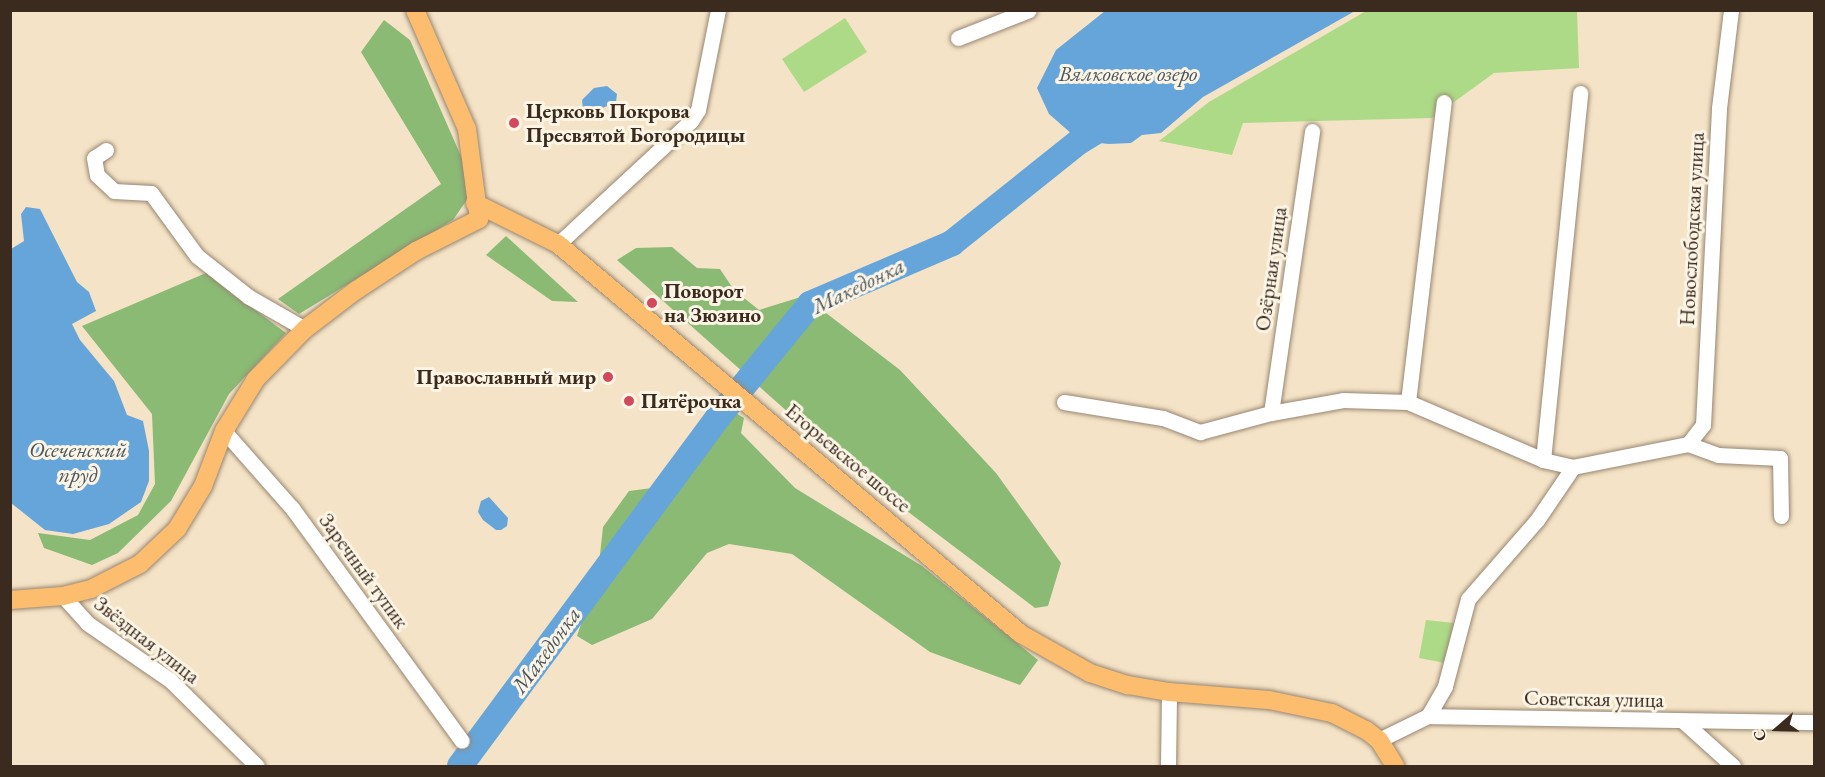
<!DOCTYPE html>
<html>
<head>
<meta charset="utf-8">
<style>
	body { margin:0 }
	#map { position:relative; width:1825px; height:777px; overflow:hidden; background:#f4e3c6; font-family:"EB Garamond",serif }
	div>[style] { position:absolute }
	[style*='--x'] { left:calc(var(--x)*1px); top:calc(var(--y)*1px); width:calc(var(--w)*1px); rotate:calc(var(--a)*1deg) }
	.green>* { inset:0; background:#adda87 }
	.forest>* { inset:0; background:#8aba74 }
	.water>* { inset:0; background:#66a5d9 }
	.river>* { height:26px; margin:-13px; padding:0 13px; transform-origin:13px; border-radius:13px; background:#66a5d9 }
	.roads { filter:drop-shadow(0 0 2px #988672) drop-shadow(0 0 2px #988672) }
	.minor>* { height:15px; margin:-7.5px; padding:0 7.5px; transform-origin:7.5px; border-radius:7.5px; background:#fff }
	.major>* { height:18px; margin:-9px; padding:0 9px; transform-origin:9px; border-radius:9px; background:#fcbd6e }
	.dots>* { width:16px; height:16px; translate:-50% -50%; box-sizing:border-box; border:3px solid #fcf5e5; border-radius:50% }
	span { translate:-50% -50%; white-space:nowrap; text-align:center; line-height:1.15; -webkit-text-stroke:6px #fcf5e5; paint-order:stroke }
	.poi-label { font-size:21px; color:#3b2a1e; font-weight:700 }
	.left { translate:0 -50%; text-align:left }
	.right { translate:-100% -50%; text-align:right }
	.street-label { font-size:21px; color:#3b2a1e }
	.water-label { font-size:22px; color:#4a555f; font-style:italic }
	.frame { position:absolute; inset:0; border:12px solid #3b2a1e; pointer-events:none }
	.north { position:absolute; left:1747px; top:699px; width:60px; height:60px; -webkit-text-stroke:4px #fcf5e5; paint-order:stroke; rotate:250deg; font-size:16px; font-weight:700; line-height:24px; text-align:center; color:#3b2a1e }
	.north::after { content:''; display:block; margin:auto; width:21px; height:27px; background:#3b2a1e; clip-path:polygon(50% 0,100% 100%,50% 72%,0 100%) }
</style>
</head>
<body>
<div id="map">
	<div class="green">
		<div style="clip-path:polygon(1366px 11px,1577px 11px,1579px 68px,1494px 73px,1432px 118px,1243px 123px,1232px 155px,1159px 141px,1209px 102px)"></div>
		<div style="clip-path:polygon(845px 18px,867px 52px,804px 92px,782px 59px)"></div>
		<div style="clip-path:polygon(1426px 620px,1454px 623px,1445px 663px,1419px 658px)"></div>
	</div>
	<div class="forest">
		<div style="clip-path:polygon(384px 20px,410px 40px,475px 188px,453px 220px,299px 314px,278px 299px,441px 184px,361px 52px)"></div>
		<div style="clip-path:polygon(506px 236px,578px 302px,552px 301px,486px 255px)"></div>
		<div style="clip-path:polygon(672px 247px,697px 268px,720px 269px,734px 290px,759px 310px,804px 296px,900px 370px,996px 473px,1061px 563px,1048px 606px,1035px 608px,853px 470px,617px 260px,636px 248px)"></div>
		<div style="clip-path:polygon(206px 273px,286px 333px,229px 394px,171px 501px,118px 553px,92px 565px,44px 548px,38px 533px,90px 540px,138px 515px,155px 484px,152px 414px,82px 326px)"></div>
		<div style="clip-path:polygon(734px 412px,744px 418px,741px 433px,795px 488px,922px 566px,1038px 660px,1020px 685px,930px 652px,792px 554px,729px 544px,707px 553px,652px 619px,592px 645px,577px 636px,598px 573px,603px 527px,629px 491px,683px 484px)"></div>
	</div>
	<div class="water">
		<div style="clip-path:polygon(1105px 11px,1105px 10px,1355px 11px,1203px 97px,1161px 133px,1142px 135px,1131px 143px,1109px 144px,1080px 141px,1049px 114px,1037px 88px,1056px 50px)"></div>
		<div style="clip-path:polygon(607px 86px,617px 94px,616px 102px,589px 114px,583px 109px,582px 100px,594px 88px)"></div>
		<div style="clip-path:polygon(26px 207px,40px 209px,77px 282px,89px 292px,96px 311px,72px 324px,80px 340px,114px 381px,127px 415px,143px 421px,149px 451px,149px 481px,141px 502px,109px 524px,73px 534px,45px 530px,11px 503px,11px 249px,24px 241px,21px 214px)"></div>
		<div style="clip-path:polygon(489px 497px,508px 518px,507px 526px,501px 530px,496px 530px,483px 520px,478px 512px,481px 501px)"></div>
	</div>
	<div class="river">
		<div style="--x:460;--y:766;--w:434;--a:-53.5"></div>
		<div style="--x:718;--y:417;--w:146;--a:-50.8"></div>
		<div style="--x:810;--y:304;--w:155;--a:-23.2"></div>
		<div style="--x:952;--y:243;--w:164;--a:-38.6"></div>
		<div style="--x:1080;--y:141;--w:35;--a:-31"></div>
	</div>
	<div class="roads">
		<div class="minor">
			<div style="--x:958;--y:38;--w:76;--a:-21.5"></div>
			<div style="--x:106;--y:150;--w:14;--a:146"></div>
			<div style="--x:94;--y:158;--w:17;--a:80"></div>
			<div style="--x:97;--y:175;--w:23;--a:43"></div>
			<div style="--x:114;--y:191;--w:37;--a:3"></div>
			<div style="--x:151;--y:193;--w:78;--a:53.9"></div>
			<div style="--x:197;--y:256;--w:66;--a:38.3"></div>
			<div style="--x:249;--y:297;--w:64;--a:29.7"></div>
			<div style="--x:558;--y:244;--w:181;--a:-42.8"></div>
			<div style="--x:691;--y:121;--w:13;--a:-58"></div>
			<div style="--x:698;--y:110;--w:102;--a:-78.7"></div>
			<div style="--x:1064;--y:402;--w:100;--a:9.2"></div>
			<div style="--x:1163;--y:418;--w:40;--a:21"></div>
			<div style="--x:1200;--y:432;--w:73;--a:-15"></div>
			<div style="--x:1271;--y:413;--w:73;--a:-10.2"></div>
			<div style="--x:1343;--y:400;--w:65;--a:1.8"></div>
			<div style="--x:1408;--y:402;--w:147;--a:23.2"></div>
			<div style="--x:1543;--y:460;--w:31;--a:13"></div>
			<div style="--x:1408;--y:402;--w:302;--a:-83.2"></div>
			<div style="--x:1271;--y:413;--w:285;--a:-81.7"></div>
			<div style="--x:224;--y:431;--w:103;--a:48.6"></div>
			<div style="--x:292;--y:508;--w:288;--a:53.9"></div>
			<div style="--x:1688;--y:444;--w:24;--a:-52"></div>
			<div style="--x:1703;--y:425;--w:317;--a:-87.1"></div>
			<div style="--x:1719;--y:108;--w:99;--a:-83"></div>
			<div style="--x:1688;--y:444;--w:32;--a:20"></div>
			<div style="--x:1718;--y:455;--w:62;--a:2.8"></div>
			<div style="--x:1780;--y:458;--w:58;--a:89"></div>
			<div style="--x:1543;--y:460;--w:369;--a:-84.2"></div>
			<div style="--x:63;--y:596;--w:36;--a:48"></div>
			<div style="--x:87;--y:623;--w:101;--a:34.5"></div>
			<div style="--x:170;--y:680;--w:122;--a:44.7"></div>
			<div style="--x:1428;--y:716;--w:34;--a:-60"></div>
			<div style="--x:1445;--y:686;--w:90;--a:-75.2"></div>
			<div style="--x:1468;--y:599;--w:105;--a:-48.9"></div>
			<div style="--x:1537;--y:520;--w:64;--a:-55.8"></div>
			<div style="--x:1573;--y:467;--w:117;--a:-11.3"></div>
			<div style="--x:1684;--y:722;--w:66;--a:41.9"></div>
			<div style="--x:1379;--y:740;--w:55;--a:-26.1"></div>
			<div style="--x:1428;--y:716;--w:386;--a:0.9"></div>
			<div style="--x:1168;--y:766;--w:74;--a:-89.2"></div>
		</div>
		<div class="major">
			<div style="--x:475;--y:203;--w:93;--a:26.3"></div>
			<div style="--x:558;--y:244;--w:605;--a:40.11"></div>
			<div style="--x:1021;--y:634;--w:79;--a:29.5"></div>
			<div style="--x:1090;--y:673;--w:40;--a:18"></div>
			<div style="--x:1128;--y:685;--w:42;--a:9.7"></div>
			<div style="--x:1169;--y:692;--w:100;--a:4.6"></div>
			<div style="--x:1269;--y:700;--w:64;--a:11.7"></div>
			<div style="--x:1332;--y:713;--w:38;--a:27"></div>
			<div style="--x:1366;--y:730;--w:16;--a:38"></div>
			<div style="--x:1379;--y:740;--w:31;--a:58"></div>
			<div style="--x:10;--y:600;--w:53;--a:-4.3"></div>
			<div style="--x:63;--y:596;--w:29;--a:-14"></div>
			<div style="--x:91;--y:589;--w:55;--a:-27"></div>
			<div style="--x:140;--y:564;--w:51;--a:-43.4"></div>
			<div style="--x:177;--y:529;--w:50;--a:-58.8"></div>
			<div style="--x:203;--y:486;--w:59;--a:-69.1"></div>
			<div style="--x:224;--y:431;--w:61;--a:-58.4"></div>
			<div style="--x:256;--y:379;--w:70;--a:-45.6"></div>
			<div style="--x:305;--y:329;--w:63;--a:-37.2"></div>
			<div style="--x:355;--y:291;--w:73;--a:-33.3"></div>
			<div style="--x:416;--y:251;--w:71;--a:-26.9"></div>
			<div style="--x:479;--y:219;--w:91;--a:-97.6"></div>
			<div style="--x:467;--y:129;--w:130;--a:-113.6"></div>
		</div>
	</div>
	<div class="dots">
		<div style="left:514px;top:123px;background:#d1495b"></div>
		<div style="left:652px;top:303px;background:#d1495b"></div>
		<div style="left:608px;top:377px;background:#d1495b"></div>
		<div style="left:629px;top:401px;background:#d1495b"></div>
	</div>
	<div class="poi-label">
		<span class="left" style="left:526px;top:123px">Церковь Покрова<br>Пресвятой Богородицы</span>
		<span class="left" style="left:664px;top:303px">Поворот<br>на Зюзино</span>
		<span class="right" style="left:596px;top:377px">Православный мир</span>
		<span class="left" style="left:641px;top:401px">Пятёрочка</span>
	</div>
	<div class="street-label">
		<span style="left:1692px;top:229px;rotate:-87deg">Новослободская улица</span>
		<span style="left:1271px;top:269px;rotate:-82deg">Озёрная улица</span>
		<span style="left:848px;top:458px;rotate:40deg">Егорьевское шоссе</span>
		<span style="left:364px;top:571px;rotate:54deg">Заречный тупик</span>
		<span style="left:147px;top:640px;rotate:38deg">Звёздная улица</span>
		<span style="left:1594px;top:699px;rotate:1deg">Советская улица</span>
	</div>
	<div class="water-label">
		<span style="left:1128px;top:74px">Вялковское озеро</span>
		<span style="left:858px;top:286px;rotate:-26deg">Македонка</span>
		<span style="left:78px;top:462px">Осеченский<br>пруд</span>
		<span style="left:546px;top:650px;rotate:-54deg">Македонка</span>
	</div>
	<div class="frame"></div>
	<div class="north">С</div>
</div>
</body>
</html>
